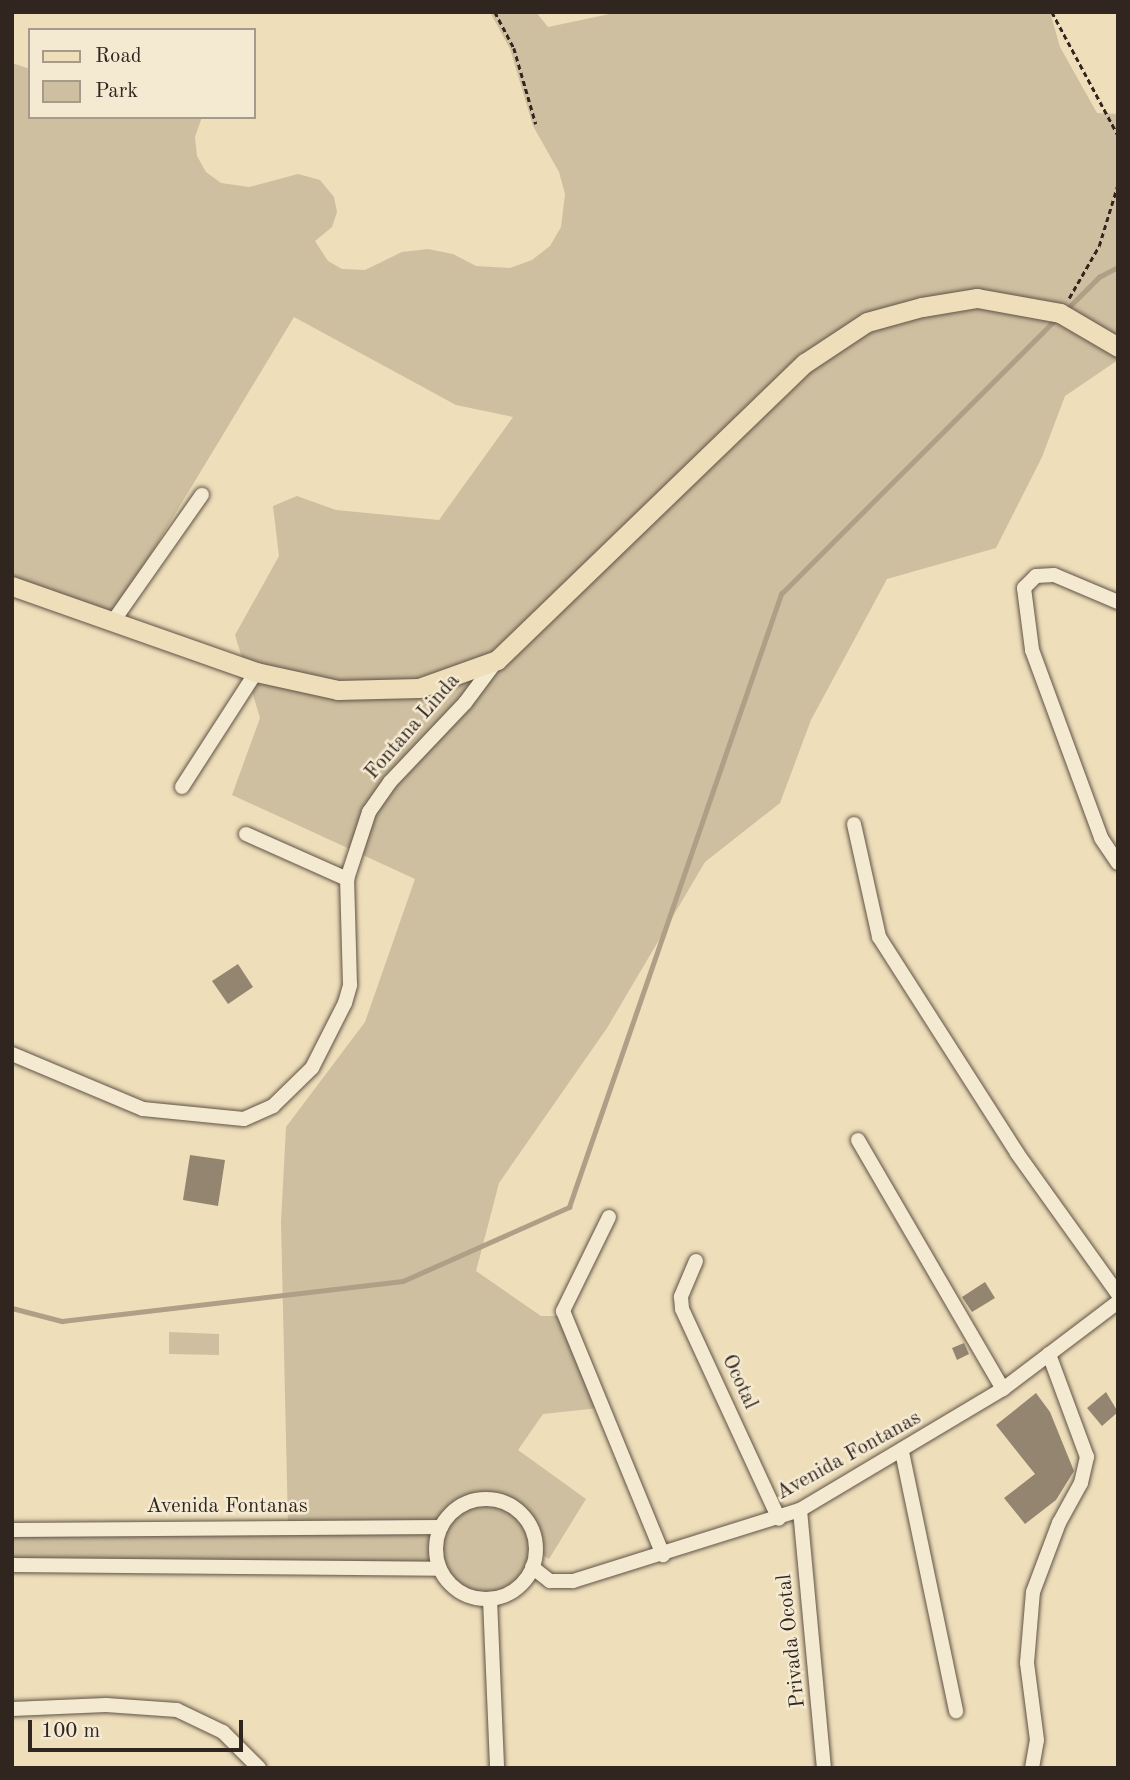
<!DOCTYPE html>
<html>
<head>
<meta charset="utf-8">
<style>
	body { margin:0 }
	#map { position:relative; width:1130px; height:1780px; overflow:hidden; background:#eedeba; font-family:"Old Standard TT",serif }
	div>[style] { position:absolute }
	[style*='--x'] { left:calc(var(--x)*1px); top:calc(var(--y)*1px); width:calc(var(--w)*1px); rotate:calc(var(--a)*1deg) }
	.green>* { inset:0; background:#cebfa0 }
	.stream>* { height:4.5px; margin:-2.25px; padding:0 2.25px; transform-origin:2.25px; border-radius:2.25px; background:#ae9f86 }
	.building>* { inset:0; background:#938570 }
	.path>* { height:2.5px; margin-top:-1.25px; transform-origin:0; background:repeating-linear-gradient(90deg,#312520 0 5px,transparent 0 8.5px) }
	.roads { filter:drop-shadow(0 0 2px #605346) drop-shadow(0 0 2px #605346) }
	.minor>* { height:14px; margin:-7px; padding:0 7px; transform-origin:7px; border-radius:7px; background:#f4ead2 }
	.minor>.ring { margin:-7px; padding:0; box-sizing:content-box; background:none; border:14px solid #f4ead2; border-radius:50% }
	.major>* { height:19px; margin:-9.5px; padding:0 9.5px; transform-origin:9.5px; border-radius:9.5px; background:#eedeba }
	span { translate:-50% -50%; white-space:nowrap; text-align:center; line-height:1.15; -webkit-text-stroke:5px #f4ead2; paint-order:stroke }
	.street-label { font-size:21px; color:#312520 }
	.frame { position:absolute; inset:0; border:14px solid #312520; pointer-events:none }
	.legend { position:absolute; left:28px; top:28px; width:228px; height:91px; box-sizing:border-box; background:#f4ead2; border:2px solid #a69b8b; margin:0; padding:9px 12px; list-style:none; font-size:21px; color:#312520 }
	.legend li { display:flex; align-items:center; gap:14px; height:35px }
	.legend b { width:35px; border:2px solid #a69b8b }
	.scale { position:absolute; left:28px; top:1720px; width:215px; height:32px; box-sizing:border-box; border:4px solid #312520; border-top:0; padding-left:9px; font-size:21px; line-height:24px; white-space:nowrap; color:#312520; -webkit-text-stroke:5px #f4ead2; paint-order:stroke }
</style>
</head>
<body>
<div id="map">
	<div class="green">
		<div style="clip-path:polygon(490px 12px,536px 12px,548px 27px,619px 12px,1050px 12px,1060px 47px,1097px 113px,1118px 114px,1118px 360px,1065px 396px,1042px 457px,996px 548px,887px 579px,811px 720px,780px 803px,705px 862px,607px 1028px,499px 1183px,476px 1271px,541px 1316px,560px 1316px,599px 1408px,543px 1414px,518px 1450px,586px 1499px,549px 1559px,537px 1552px,527px 1520px,498px 1501px,465px 1504px,441px 1526px,288px 1525px,281px 1222px,286px 1127px,365px 1022px,415px 879px,232px 795px,260px 718px,235px 635px,279px 556px,273px 506px,297px 496px,336px 510px,439px 520px,513px 417px,456px 405px,294px 317px,114px 615px,12px 582px,12px 63px,30px 69px,30px 117px,202px 117px,195px 137px,197px 156px,206px 172px,221px 183px,249px 187px,298px 174px,320px 180px,334px 197px,337px 212px,332px 227px,315px 241px,328px 261px,342px 269px,365px 270px,402px 252px,428px 249px,453px 254px,476px 266px,510px 268px,532px 260px,550px 246px,561px 227px,565px 194px,559px 172px,533px 126px,510px 49px)"></div>
		<div style="clip-path:polygon(169px 1332px,219px 1334px,219px 1355px,169px 1354px)"></div>
		<div style="clip-path:polygon(481px 1501px,513px 1509px,531px 1534px,534px 1551px,531px 1566px,514px 1587px,490px 1597px,462px 1590px,440px 1566px,12px 1563px,12px 1537px,440px 1530px,453px 1515px)"></div>
	</div>
	<div class="stream">
		<div style="--x:1065;--y:311;--w:48;--a:-45"></div>
		<div style="--x:1099;--y:277;--w:21;--a:-28"></div>
		<div style="--x:12;--y:1308;--w:52;--a:14.6"></div>
		<div style="--x:62;--y:1321;--w:343;--a:-6.7"></div>
		<div style="--x:403;--y:1281;--w:182;--a:-24"></div>
		<div style="--x:569;--y:1207;--w:649;--a:-70.92"></div>
		<div style="--x:781;--y:594;--w:389;--a:-45"></div>
	</div>
	<div class="building">
		<div style="clip-path:polygon(238px 964px,253px 987px,228px 1004px,212px 981px)"></div>
		<div style="clip-path:polygon(190px 1155px,225px 1160px,218px 1206px,183px 1200px)"></div>
		<div style="clip-path:polygon(985px 1282px,995px 1298px,972px 1312px,962px 1297px)"></div>
		<div style="clip-path:polygon(964px 1343px,969px 1354px,957px 1360px,952px 1348px)"></div>
		<div style="clip-path:polygon(1106px 1392px,1118px 1412px,1102px 1426px,1087px 1408px)"></div>
		<div style="clip-path:polygon(1036px 1393px,1050px 1412px,1074px 1471px,1056px 1500px,1025px 1524px,1004px 1498px,1035px 1474px,996px 1425px)"></div>
	</div>
	<div class="path">
		<div style="--x:495;--y:12;--w:41;--a:62.2"></div>
		<div style="--x:514;--y:48;--w:79;--a:73.9"></div>
		<div style="--x:1052;--y:12;--w:140;--a:61.8"></div>
		<div style="--x:1069;--y:298;--w:60;--a:-60"></div>
		<div style="--x:1099;--y:246;--w:65;--a:-73"></div>
	</div>
	<div class="roads">
		<div class="minor">
			<div style="--x:1118;--y:602;--w:69;--a:-157.1"></div>
			<div style="--x:1054;--y:575;--w:18;--a:177"></div>
			<div style="--x:1036;--y:576;--w:17;--a:135"></div>
			<div style="--x:1024;--y:588;--w:63;--a:82.6"></div>
			<div style="--x:1032;--y:650;--w:200;--a:69.8"></div>
			<div style="--x:1101;--y:838;--w:30;--a:56"></div>
			<div style="--x:114;--y:620;--w:153;--a:-54.9"></div>
			<div style="--x:182;--y:787;--w:137;--a:-57.2"></div>
			<div style="--x:854;--y:824;--w:116;--a:77.5"></div>
			<div style="--x:879;--y:937;--w:256;--a:57.4"></div>
			<div style="--x:1017;--y:1153;--w:173;--a:54.4"></div>
			<div style="--x:246;--y:834;--w:111;--a:24"></div>
			<div style="--x:12;--y:1054;--w:142;--a:22.8"></div>
			<div style="--x:143;--y:1109;--w:101;--a:5.7"></div>
			<div style="--x:244;--y:1119;--w:32;--a:-24"></div>
			<div style="--x:273;--y:1106;--w:54;--a:-44.3"></div>
			<div style="--x:312;--y:1068;--w:73;--a:-63.1"></div>
			<div style="--x:345;--y:1003;--w:19;--a:-74"></div>
			<div style="--x:350;--y:985;--w:106;--a:-91.6"></div>
			<div style="--x:347;--y:879;--w:71;--a:-71.8"></div>
			<div style="--x:369;--y:812;--w:37;--a:-55"></div>
			<div style="--x:390;--y:782;--w:109;--a:-46.5"></div>
			<div style="--x:465;--y:703;--w:54;--a:-53.3"></div>
			<div style="--x:858;--y:1140;--w:288;--a:59.8"></div>
			<div style="--x:609;--y:1217;--w:105;--a:116.1"></div>
			<div style="--x:563;--y:1311;--w:264;--a:67.7"></div>
			<div style="--x:696;--y:1261;--w:39;--a:113"></div>
			<div style="--x:681;--y:1297;--w:12;--a:85"></div>
			<div style="--x:682;--y:1309;--w:231;--a:65.2"></div>
			<div style="--x:902;--y:1452;--w:265;--a:78.2"></div>
			<div class="ring" style="left:436px;top:1499px;width:86px;height:86px"></div>
			<div style="--x:800;--y:1510;--w:259;--a:84.7"></div>
			<div style="--x:12;--y:1530;--w:429;--a:-0.4"></div>
			<div style="--x:12;--y:1565;--w:428;--a:0.5"></div>
			<div style="--x:532;--y:1567;--w:23;--a:38"></div>
			<div style="--x:550;--y:1581;--w:23;--a:0"></div>
			<div style="--x:573;--y:1581;--w:238;--a:-17.4"></div>
			<div style="--x:800;--y:1510;--w:236;--a:-30.8"></div>
			<div style="--x:1003;--y:1389;--w:144;--a:-37.1"></div>
			<div style="--x:490;--y:1599;--w:169;--a:87.6"></div>
			<div style="--x:12;--y:1709;--w:94;--a:-2.4"></div>
			<div style="--x:106;--y:1705;--w:71;--a:4"></div>
			<div style="--x:177;--y:1710;--w:51;--a:25.6"></div>
			<div style="--x:223;--y:1732;--w:51;--a:45"></div>
			<div style="--x:1032;--y:1768;--w:28;--a:-80"></div>
			<div style="--x:1037;--y:1740;--w:78;--a:-97.4"></div>
			<div style="--x:1027;--y:1663;--w:71;--a:-85.2"></div>
			<div style="--x:1033;--y:1592;--w:74;--a:-69.4"></div>
			<div style="--x:1059;--y:1523;--w:46;--a:-61.2"></div>
			<div style="--x:1081;--y:1483;--w:27;--a:-77"></div>
			<div style="--x:1087;--y:1457;--w:110;--a:-110.3"></div>
		</div>
		<div class="major">
			<div style="--x:12;--y:586;--w:259;--a:19.4"></div>
			<div style="--x:256;--y:672;--w:84;--a:12.4"></div>
			<div style="--x:338;--y:690;--w:81;--a:-1.4"></div>
			<div style="--x:419;--y:688;--w:83;--a:-19.7"></div>
			<div style="--x:497;--y:660;--w:428;--a:-44"></div>
			<div style="--x:805;--y:363;--w:74;--a:-33.5"></div>
			<div style="--x:867;--y:322;--w:57;--a:-15.3"></div>
			<div style="--x:922;--y:307;--w:56;--a:-9.3"></div>
			<div style="--x:977;--y:298;--w:84;--a:10.2"></div>
			<div style="--x:1060;--y:313;--w:67;--a:30.4"></div>
		</div>
	</div>
	<div class="street-label">
		<span style="left:413px;top:727px;rotate:-49deg">Fontana Linda</span>
		<span style="left:739px;top:1382px;rotate:65deg">Ocotal</span>
		<span style="left:849px;top:1456px;rotate:-29deg">Avenida Fontanas</span>
		<span style="left:227px;top:1507px">Avenida Fontanas</span>
		<span style="left:792px;top:1641px;rotate:-96deg">Privada Ocotal</span>
	</div>
	<div class="frame"></div>
	<ul class="legend">
	<li><b style="height:9px;background:#eedeba"></b>Road</li>
	<li><b style="height:19px;background:#cebfa0"></b>Park</li>
	</ul>
	<div class="scale">100 m</div>
</div>
</body>
</html>
